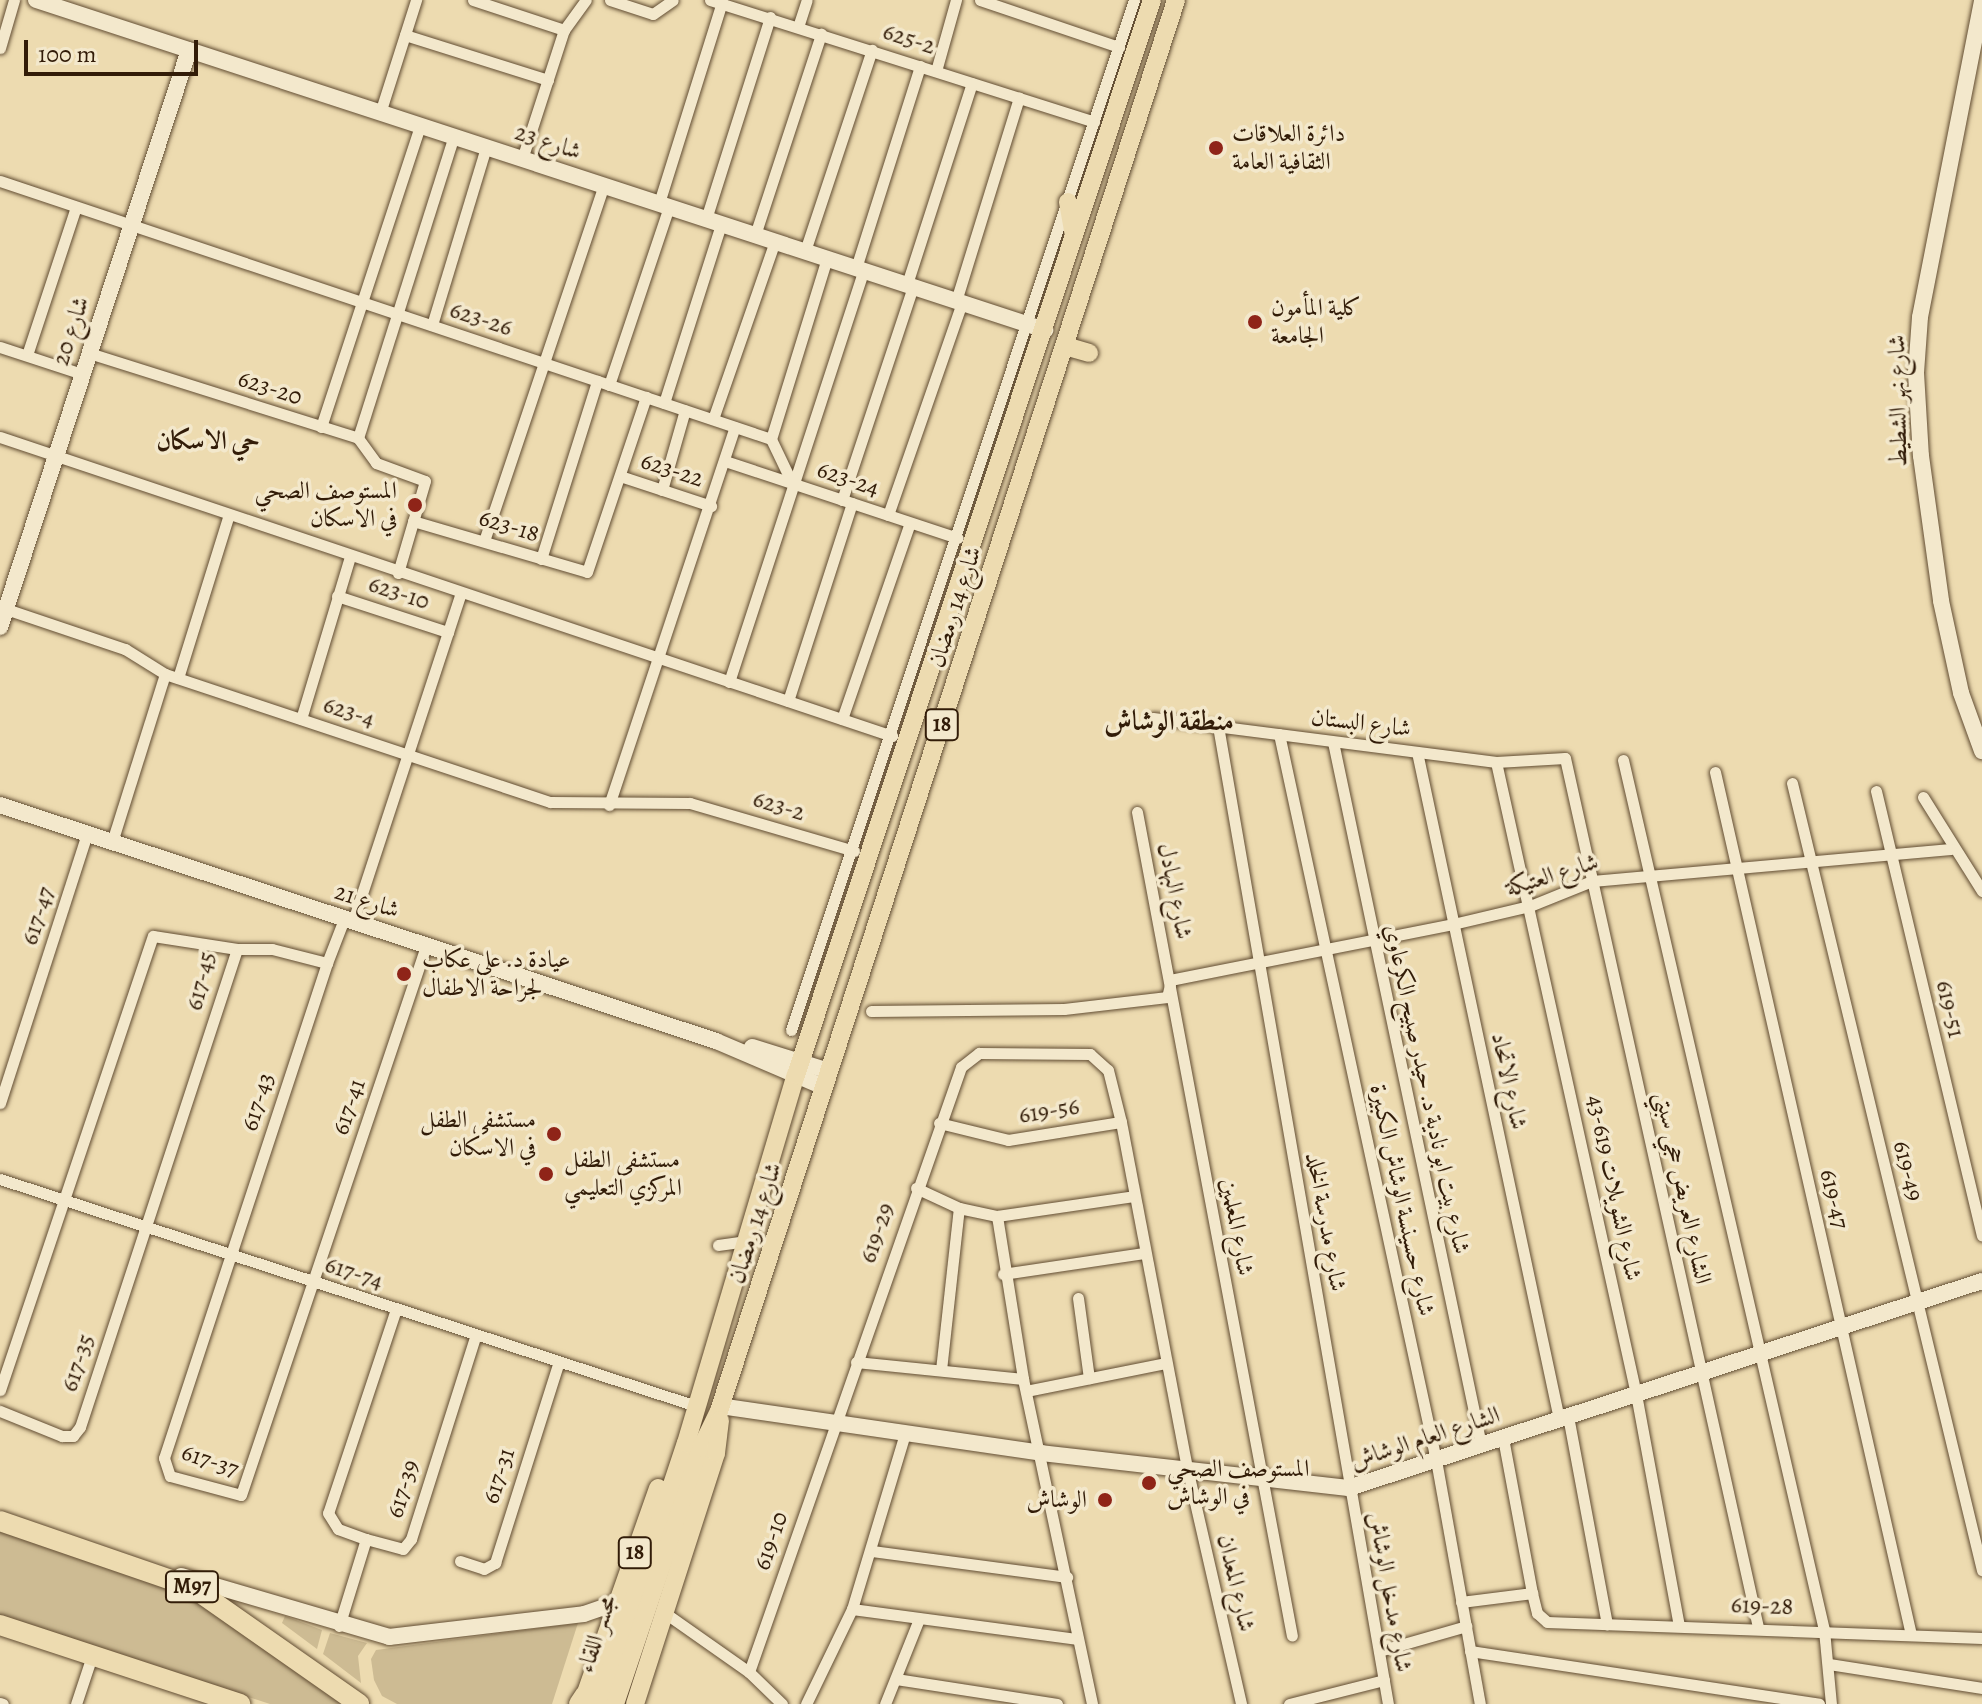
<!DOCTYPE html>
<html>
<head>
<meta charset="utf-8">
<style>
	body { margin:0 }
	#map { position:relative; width:1982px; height:1704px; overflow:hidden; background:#eddbb0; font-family:Alegreya,Amiri,serif }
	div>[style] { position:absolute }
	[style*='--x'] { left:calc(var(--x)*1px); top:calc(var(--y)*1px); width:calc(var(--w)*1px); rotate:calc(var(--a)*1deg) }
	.green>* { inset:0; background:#cdbb93 }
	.roads { filter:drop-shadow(0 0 2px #614c32) drop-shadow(0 0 2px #614c32) }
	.street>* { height:11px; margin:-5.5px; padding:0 5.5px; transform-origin:5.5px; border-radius:5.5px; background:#f3e8cc }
	.secondary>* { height:16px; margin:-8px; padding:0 8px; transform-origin:8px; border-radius:8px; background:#f3e8cc }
	.primary>* { height:18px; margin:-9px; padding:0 9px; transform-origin:9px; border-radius:9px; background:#eddbb0 }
	.highway>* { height:20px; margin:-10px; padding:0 10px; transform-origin:10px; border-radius:10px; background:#eddbb0 }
	.dots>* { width:22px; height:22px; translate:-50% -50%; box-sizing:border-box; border:4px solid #f3e8cc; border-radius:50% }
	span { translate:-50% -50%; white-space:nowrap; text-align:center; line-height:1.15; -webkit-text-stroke:7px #f3e8cc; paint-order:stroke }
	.shield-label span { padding:2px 6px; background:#f3e8cc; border:2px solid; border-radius:6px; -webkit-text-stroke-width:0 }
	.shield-label { font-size:22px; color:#321c08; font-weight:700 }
	.street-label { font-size:24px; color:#321c08 }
	.poi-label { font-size:24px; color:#321c08 }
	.left { translate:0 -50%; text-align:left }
	.right { translate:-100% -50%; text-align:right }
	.neighbourhood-label { font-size:26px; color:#321c08; font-weight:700 }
	.quarter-label { font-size:28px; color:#321c08; font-weight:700 }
	.scale { position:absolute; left:24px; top:40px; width:174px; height:36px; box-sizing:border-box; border:4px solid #321c08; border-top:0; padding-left:10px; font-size:24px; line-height:28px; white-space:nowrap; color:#321c08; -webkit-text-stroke:6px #f3e8cc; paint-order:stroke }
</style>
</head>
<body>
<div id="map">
	<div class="green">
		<div style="clip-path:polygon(0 1531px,104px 1563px,197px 1602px,341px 1704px,270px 1704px,0 1615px)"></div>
		<div style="clip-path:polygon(285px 1616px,322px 1630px,317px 1649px,282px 1623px)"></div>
		<div style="clip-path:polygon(578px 1623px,552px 1704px,397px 1704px,382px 1696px,374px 1680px,371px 1659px,376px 1650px)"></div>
		<div style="clip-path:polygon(330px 1633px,367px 1643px,358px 1656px,361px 1683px,323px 1654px)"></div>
	</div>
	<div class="roads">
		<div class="street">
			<div style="--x:473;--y:0;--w:96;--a:18.2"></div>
			<div style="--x:610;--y:0;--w:45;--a:18"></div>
			<div style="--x:653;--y:14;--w:24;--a:-35"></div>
			<div style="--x:710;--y:0;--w:403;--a:17.6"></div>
			<div style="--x:980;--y:0;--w:147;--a:18.7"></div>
			<div style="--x:798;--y:27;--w:28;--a:-72"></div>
			<div style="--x:405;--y:35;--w:150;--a:17.5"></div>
			<div style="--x:0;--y:48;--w:50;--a:-73.7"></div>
			<div style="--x:936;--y:71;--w:74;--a:-74.3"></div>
			<div style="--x:380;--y:113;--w:119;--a:-72.3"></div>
			<div style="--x:522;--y:159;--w:136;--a:-72"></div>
			<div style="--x:564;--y:30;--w:37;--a:-54"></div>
			<div style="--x:0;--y:181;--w:813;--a:18.5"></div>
			<div style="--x:771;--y:439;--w:49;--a:64.5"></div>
			<div style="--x:659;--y:203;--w:211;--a:-72.6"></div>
			<div style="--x:706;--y:219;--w:212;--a:-72.4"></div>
			<div style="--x:755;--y:235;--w:212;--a:-71.8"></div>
			<div style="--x:805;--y:251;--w:212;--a:-71.6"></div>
			<div style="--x:856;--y:268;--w:212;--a:-72.4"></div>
			<div style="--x:907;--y:284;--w:211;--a:-72.1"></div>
			<div style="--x:956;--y:301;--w:213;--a:-72.8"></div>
			<div style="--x:432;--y:325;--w:186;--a:-73.1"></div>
			<div style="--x:0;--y:347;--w:86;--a:18.2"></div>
			<div style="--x:89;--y:353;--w:282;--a:17.5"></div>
			<div style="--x:358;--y:438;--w:31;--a:54"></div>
			<div style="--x:376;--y:463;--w:52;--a:20.2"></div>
			<div style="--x:425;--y:481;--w:96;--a:106.4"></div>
			<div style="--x:27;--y:355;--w:156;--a:-71.7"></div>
			<div style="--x:609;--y:385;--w:188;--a:-71.4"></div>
			<div style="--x:664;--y:403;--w:188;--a:-72.3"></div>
			<div style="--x:713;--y:419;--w:188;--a:-70.8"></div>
			<div style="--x:321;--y:427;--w:317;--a:-71.8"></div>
			<div style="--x:0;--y:437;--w:941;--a:18.53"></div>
			<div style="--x:358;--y:438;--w:317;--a:-72.4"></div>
			<div style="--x:771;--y:439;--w:189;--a:-72.8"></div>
			<div style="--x:725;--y:461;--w:245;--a:18.3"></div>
			<div style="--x:620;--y:476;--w:96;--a:18.2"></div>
			<div style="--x:662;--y:490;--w:83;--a:-74"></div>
			<div style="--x:842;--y:500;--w:225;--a:-71.6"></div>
			<div style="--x:888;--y:515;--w:225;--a:-70.8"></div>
			<div style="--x:413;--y:521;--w:181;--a:16.3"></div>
			<div style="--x:587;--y:572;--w:185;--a:-71.4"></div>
			<div style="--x:484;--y:541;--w:376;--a:-71.4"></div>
			<div style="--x:541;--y:559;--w:187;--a:-72.5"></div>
			<div style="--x:337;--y:596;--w:117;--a:18"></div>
			<div style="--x:6;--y:609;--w:126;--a:18.6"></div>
			<div style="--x:125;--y:649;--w:47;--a:32"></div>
			<div style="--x:165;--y:674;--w:406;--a:18.4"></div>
			<div style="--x:550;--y:802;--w:140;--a:0.4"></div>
			<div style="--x:690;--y:803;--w:171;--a:16.3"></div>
			<div style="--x:178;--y:678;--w:169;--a:-72.7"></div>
			<div style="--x:729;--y:682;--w:434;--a:-71.9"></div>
			<div style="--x:788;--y:701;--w:208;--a:-72.1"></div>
			<div style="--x:1153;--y:718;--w:346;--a:7.3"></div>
			<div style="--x:1496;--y:762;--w:69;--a:-3.3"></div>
			<div style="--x:1565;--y:758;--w:890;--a:77.48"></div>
			<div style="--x:301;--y:719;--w:169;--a:-73.2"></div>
			<div style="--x:842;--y:719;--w:207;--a:-70.9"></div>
			<div style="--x:1218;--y:726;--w:993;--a:80.14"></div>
			<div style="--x:1279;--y:734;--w:743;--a:77.8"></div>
			<div style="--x:1436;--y:1460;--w:248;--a:79.8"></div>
			<div style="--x:1333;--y:742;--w:718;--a:78.11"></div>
			<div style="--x:1417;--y:752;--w:682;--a:77.98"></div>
			<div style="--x:1623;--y:760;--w:893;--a:76.99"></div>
			<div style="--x:1824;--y:1630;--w:74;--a:84.6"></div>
			<div style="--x:1496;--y:762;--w:647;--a:77.51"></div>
			<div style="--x:1636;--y:1394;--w:235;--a:79.5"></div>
			<div style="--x:1715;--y:772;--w:885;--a:77.2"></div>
			<div style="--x:1792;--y:783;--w:810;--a:76.43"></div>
			<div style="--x:1876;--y:791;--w:457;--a:76.6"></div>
			<div style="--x:1923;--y:797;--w:111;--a:57.9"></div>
			<div style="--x:609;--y:805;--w:398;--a:-71.6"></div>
			<div style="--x:1137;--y:812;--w:838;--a:79.35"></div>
			<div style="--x:112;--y:842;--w:176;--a:-72.5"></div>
			<div style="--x:353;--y:921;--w:345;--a:-71.8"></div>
			<div style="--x:237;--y:949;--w:35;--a:0"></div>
			<div style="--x:272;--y:949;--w:57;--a:14.3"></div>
			<div style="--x:327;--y:963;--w:521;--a:108.23"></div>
			<div style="--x:164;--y:1458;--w:19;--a:72"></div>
			<div style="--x:170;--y:1476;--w:73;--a:15"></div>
			<div style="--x:241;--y:1495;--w:579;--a:-71.38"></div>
			<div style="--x:327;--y:963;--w:47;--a:-68.9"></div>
			<div style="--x:1170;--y:980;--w:288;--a:-11.2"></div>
			<div style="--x:1453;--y:924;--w:79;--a:-13.2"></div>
			<div style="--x:1530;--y:906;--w:67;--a:-22"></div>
			<div style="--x:1592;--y:881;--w:360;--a:-5.1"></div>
			<div style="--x:871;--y:1011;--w:193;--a:-0.6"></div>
			<div style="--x:1064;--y:1009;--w:104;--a:-6.6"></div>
			<div style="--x:1167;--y:997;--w:12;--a:-76"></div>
			<div style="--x:791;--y:1030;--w:1086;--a:-71.58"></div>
			<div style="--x:0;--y:1103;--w:283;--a:-72.1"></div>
			<div style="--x:939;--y:1123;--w:71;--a:13.8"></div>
			<div style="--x:1008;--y:1140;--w:114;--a:-9.1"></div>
			<div style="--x:0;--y:1179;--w:732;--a:18.06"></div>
			<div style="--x:916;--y:1188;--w:47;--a:24.9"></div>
			<div style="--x:959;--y:1208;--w:39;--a:12"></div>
			<div style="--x:997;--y:1216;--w:138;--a:-8.3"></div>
			<div style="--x:997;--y:1216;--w:165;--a:80.9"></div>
			<div style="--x:1023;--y:1379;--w:332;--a:78"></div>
			<div style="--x:718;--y:1245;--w:27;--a:-8"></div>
			<div style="--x:1003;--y:1274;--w:142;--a:-8.5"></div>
			<div style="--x:1078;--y:1298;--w:81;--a:82.2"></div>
			<div style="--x:396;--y:1309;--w:215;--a:108.4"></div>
			<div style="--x:328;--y:1513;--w:19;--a:58"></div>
			<div style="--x:338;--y:1529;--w:30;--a:20"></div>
			<div style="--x:366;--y:1539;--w:38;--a:15"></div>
			<div style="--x:403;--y:1549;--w:13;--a:-51"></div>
			<div style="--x:411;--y:1539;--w:212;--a:-72.4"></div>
			<div style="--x:856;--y:1362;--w:168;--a:5.8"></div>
			<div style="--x:941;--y:1370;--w:163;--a:-83.7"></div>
			<div style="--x:0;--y:1390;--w:479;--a:-71.4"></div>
			<div style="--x:153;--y:936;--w:85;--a:8.8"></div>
			<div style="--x:237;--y:949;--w:503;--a:108.18"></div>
			<div style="--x:80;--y:1427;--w:11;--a:128"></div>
			<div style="--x:73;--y:1436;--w:11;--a:180"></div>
			<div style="--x:62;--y:1436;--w:67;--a:-158"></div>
			<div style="--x:1026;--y:1391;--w:143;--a:-11.3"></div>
			<div style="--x:1568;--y:1416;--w:212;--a:79.4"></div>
			<div style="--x:1503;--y:1438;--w:158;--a:79.4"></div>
			<div style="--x:1532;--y:1593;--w:21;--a:76"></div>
			<div style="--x:1537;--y:1613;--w:13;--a:42"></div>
			<div style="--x:1547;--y:1622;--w:435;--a:2.1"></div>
			<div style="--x:872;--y:1551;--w:197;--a:7.6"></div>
			<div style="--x:460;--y:1561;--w:25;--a:18"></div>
			<div style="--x:484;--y:1569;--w:13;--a:-29"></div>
			<div style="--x:495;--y:1563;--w:209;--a:-72.4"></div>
			<div style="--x:1461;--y:1602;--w:72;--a:-7.2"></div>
			<div style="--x:852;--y:1609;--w:228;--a:7.6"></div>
			<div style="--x:665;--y:1613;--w:103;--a:35.1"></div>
			<div style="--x:749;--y:1672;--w:46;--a:44.1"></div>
			<div style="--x:339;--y:1626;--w:91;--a:-72.8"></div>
			<div style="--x:1379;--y:1651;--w:91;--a:-16"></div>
			<div style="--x:1470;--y:1651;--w:353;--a:8.6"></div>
			<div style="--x:1829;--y:1664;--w:155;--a:8.9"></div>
			<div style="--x:749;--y:1672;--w:641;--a:-70.69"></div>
			<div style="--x:961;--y:1067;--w:23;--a:-38"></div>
			<div style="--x:979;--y:1053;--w:111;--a:0.5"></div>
			<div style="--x:1090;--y:1054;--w:24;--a:42"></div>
			<div style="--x:1108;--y:1070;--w:54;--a:76"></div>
			<div style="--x:1121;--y:1122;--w:356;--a:79.2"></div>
			<div style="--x:1188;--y:1472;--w:238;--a:77.1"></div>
			<div style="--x:896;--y:1679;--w:163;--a:8.8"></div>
			<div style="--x:0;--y:1703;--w:3;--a:18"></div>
			<div style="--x:76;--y:1704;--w:51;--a:-71.6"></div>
			<div style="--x:806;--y:1704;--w:106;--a:-64.2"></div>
			<div style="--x:852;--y:1609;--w:184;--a:-73.2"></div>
			<div style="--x:885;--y:1704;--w:92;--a:-68.2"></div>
			<div style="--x:1289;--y:1704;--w:98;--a:-14.2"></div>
		</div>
		<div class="secondary">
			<div style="--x:36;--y:0;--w:1062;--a:18.11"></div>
			<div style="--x:1982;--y:1;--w:322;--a:101.1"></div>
			<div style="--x:1920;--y:317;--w:56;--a:94.1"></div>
			<div style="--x:1916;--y:373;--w:83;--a:86.6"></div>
			<div style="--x:1921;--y:456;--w:146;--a:82.1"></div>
			<div style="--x:1941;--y:601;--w:94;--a:77.7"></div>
			<div style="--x:1961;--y:693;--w:62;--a:70.1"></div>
			<div style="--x:0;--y:627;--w:607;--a:-71.86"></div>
			<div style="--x:0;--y:805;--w:754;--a:18.24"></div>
			<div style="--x:716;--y:1041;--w:117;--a:23.1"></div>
			<div style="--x:752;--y:1047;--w:81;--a:17.3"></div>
			<div style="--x:720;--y:1406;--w:324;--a:8.3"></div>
			<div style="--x:1041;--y:1453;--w:310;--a:6.5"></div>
			<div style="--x:1349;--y:1488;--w:666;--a:-18.11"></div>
			<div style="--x:181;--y:1576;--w:217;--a:16.3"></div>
			<div style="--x:389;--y:1637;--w:196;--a:-6.7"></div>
			<div style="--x:584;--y:1614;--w:36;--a:-19"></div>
		</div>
		<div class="primary">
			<div style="--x:1068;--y:202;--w:34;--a:80"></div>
			<div style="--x:1065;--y:346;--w:25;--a:16"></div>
			<div style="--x:582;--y:1704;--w:229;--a:-70.6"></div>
			<div style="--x:599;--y:1704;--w:275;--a:-71.6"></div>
			<div style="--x:686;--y:1443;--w:384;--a:-73.4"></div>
			<div style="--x:796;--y:1075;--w:1132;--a:-71.68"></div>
			<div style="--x:615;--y:1704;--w:270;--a:-71.4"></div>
			<div style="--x:701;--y:1448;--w:41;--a:-64.1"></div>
			<div style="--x:719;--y:1411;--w:1483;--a:-72.05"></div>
			<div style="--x:635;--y:1704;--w:264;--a:-72.1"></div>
			<div style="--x:716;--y:1453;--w:33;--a:-83"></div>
		</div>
		<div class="highway">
			<div style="--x:0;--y:1521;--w:203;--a:19"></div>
			<div style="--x:192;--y:1587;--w:204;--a:35"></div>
			<div style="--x:0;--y:1625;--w:253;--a:18.2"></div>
			<div style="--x:579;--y:1704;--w:11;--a:-56"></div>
		</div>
	</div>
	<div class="dots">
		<div style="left:1216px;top:148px;background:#8f2418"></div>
		<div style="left:1255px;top:322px;background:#8f2418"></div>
		<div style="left:415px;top:505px;background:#8f2418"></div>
		<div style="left:404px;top:974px;background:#8f2418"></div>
		<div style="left:554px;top:1134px;background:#8f2418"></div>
		<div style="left:546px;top:1174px;background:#8f2418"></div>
		<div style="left:1149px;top:1483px;background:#8f2418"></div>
		<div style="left:1105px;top:1500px;background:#8f2418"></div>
	</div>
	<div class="shield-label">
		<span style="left:942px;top:725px">18</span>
		<span style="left:635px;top:1553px">18</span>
		<span style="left:192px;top:1587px">M97</span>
	</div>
	<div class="street-label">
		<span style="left:909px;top:39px;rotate:18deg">625-2</span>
		<span style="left:548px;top:142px;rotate:18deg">شارع 23</span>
		<span style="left:481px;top:319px;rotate:18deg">623-26</span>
		<span style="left:71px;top:331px;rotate:-72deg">شارع 20</span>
		<span style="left:270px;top:388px;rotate:18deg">623-20</span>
		<span style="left:1898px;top:401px;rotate:-91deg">شارع نهر الشطيط</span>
		<span style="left:672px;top:470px;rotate:18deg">623-22</span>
		<span style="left:848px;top:479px;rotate:19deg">623-24</span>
		<span style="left:509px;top:526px;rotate:17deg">623-18</span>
		<span style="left:399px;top:593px;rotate:18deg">623-10</span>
		<span style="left:955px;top:607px;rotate:-72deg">شارع 14 رمضان</span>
		<span style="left:349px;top:712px;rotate:18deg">623-4</span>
		<span style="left:1361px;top:723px;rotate:7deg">شارع البستان</span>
		<span style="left:779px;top:806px;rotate:17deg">623-2</span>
		<span style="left:1552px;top:875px;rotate:-17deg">شارع العتيکة</span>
		<span style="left:1175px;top:891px;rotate:79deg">شارع البهادل</span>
		<span style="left:367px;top:901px;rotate:18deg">شارع 21</span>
		<span style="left:38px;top:916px;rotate:-72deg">617-47</span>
		<span style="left:201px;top:981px;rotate:-76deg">617-45</span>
		<span style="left:1950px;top:1009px;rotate:77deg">619-51</span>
		<span style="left:1509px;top:1081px;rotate:78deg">شارع الاتحاد</span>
		<span style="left:1427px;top:1089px;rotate:78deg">شارع بيت ابو نادية د. حيدر صبيح الكرعاوي</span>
		<span style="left:258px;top:1102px;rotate:-72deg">617-43</span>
		<span style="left:349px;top:1107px;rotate:-71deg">617-41</span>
		<span style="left:1049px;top:1111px;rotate:-9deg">619-56</span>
		<span style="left:1908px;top:1171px;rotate:76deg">619-49</span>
		<span style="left:1614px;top:1188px;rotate:78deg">شارع الشويلات 619-43</span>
		<span style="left:1683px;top:1188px;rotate:78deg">الشارع العريض حجي سبتي</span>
		<span style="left:1834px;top:1199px;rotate:77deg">619-47</span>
		<span style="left:1402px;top:1200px;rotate:78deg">شارع حسينسة الوشاش الكبيرة</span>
		<span style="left:1326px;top:1222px;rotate:80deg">شارع مدرسة الخلد</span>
		<span style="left:755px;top:1223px;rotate:-72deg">شارع 14 رمضان</span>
		<span style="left:1237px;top:1227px;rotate:80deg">شارع المعلمين</span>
		<span style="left:877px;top:1233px;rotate:-71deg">619-29</span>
		<span style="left:354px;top:1273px;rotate:18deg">617-74</span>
		<span style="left:78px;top:1363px;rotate:-71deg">617-35</span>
		<span style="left:1425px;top:1438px;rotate:-18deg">الشارع العام الوشاش</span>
		<span style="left:210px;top:1461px;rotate:19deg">617-37</span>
		<span style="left:499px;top:1476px;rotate:-72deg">617-31</span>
		<span style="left:403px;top:1489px;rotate:-73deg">617-39</span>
		<span style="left:771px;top:1541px;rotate:-71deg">619-10</span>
		<span style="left:1236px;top:1583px;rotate:77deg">شارع المعدان</span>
		<span style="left:1390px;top:1592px;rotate:80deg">شارع مدخل الوشاش</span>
		<span style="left:1762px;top:1606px;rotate:2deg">619-28</span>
		<span style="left:597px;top:1634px;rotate:-72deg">مجسر اللقاء</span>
	</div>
	<div class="poi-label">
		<span class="left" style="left:1232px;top:148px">دائرة العلاقات<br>الثقافية العامة</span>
		<span class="left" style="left:1271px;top:322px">كلية المأمون<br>الجامعة</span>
		<span class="right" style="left:397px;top:505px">المستوصف الصحي<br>في الاسكان</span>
		<span class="left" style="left:422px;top:974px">عيادة د. علي عكاب<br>لجراحة الاطفال</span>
		<span class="right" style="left:536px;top:1134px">مستشفى الطفل<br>في الاسكان</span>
		<span class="left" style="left:564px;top:1174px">مستشفى الطفل<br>المركزي التعليمي</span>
		<span class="left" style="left:1167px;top:1483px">المستوصف الصحي<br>في الوشاش</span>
		<span class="right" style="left:1087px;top:1500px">الوشاش</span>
	</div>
	<div class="neighbourhood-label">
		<span style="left:208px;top:441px">حي الاسكان</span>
	</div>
	<div class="quarter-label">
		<span style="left:1169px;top:721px">منطقة الوشاش</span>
	</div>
	<div class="scale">100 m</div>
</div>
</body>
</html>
